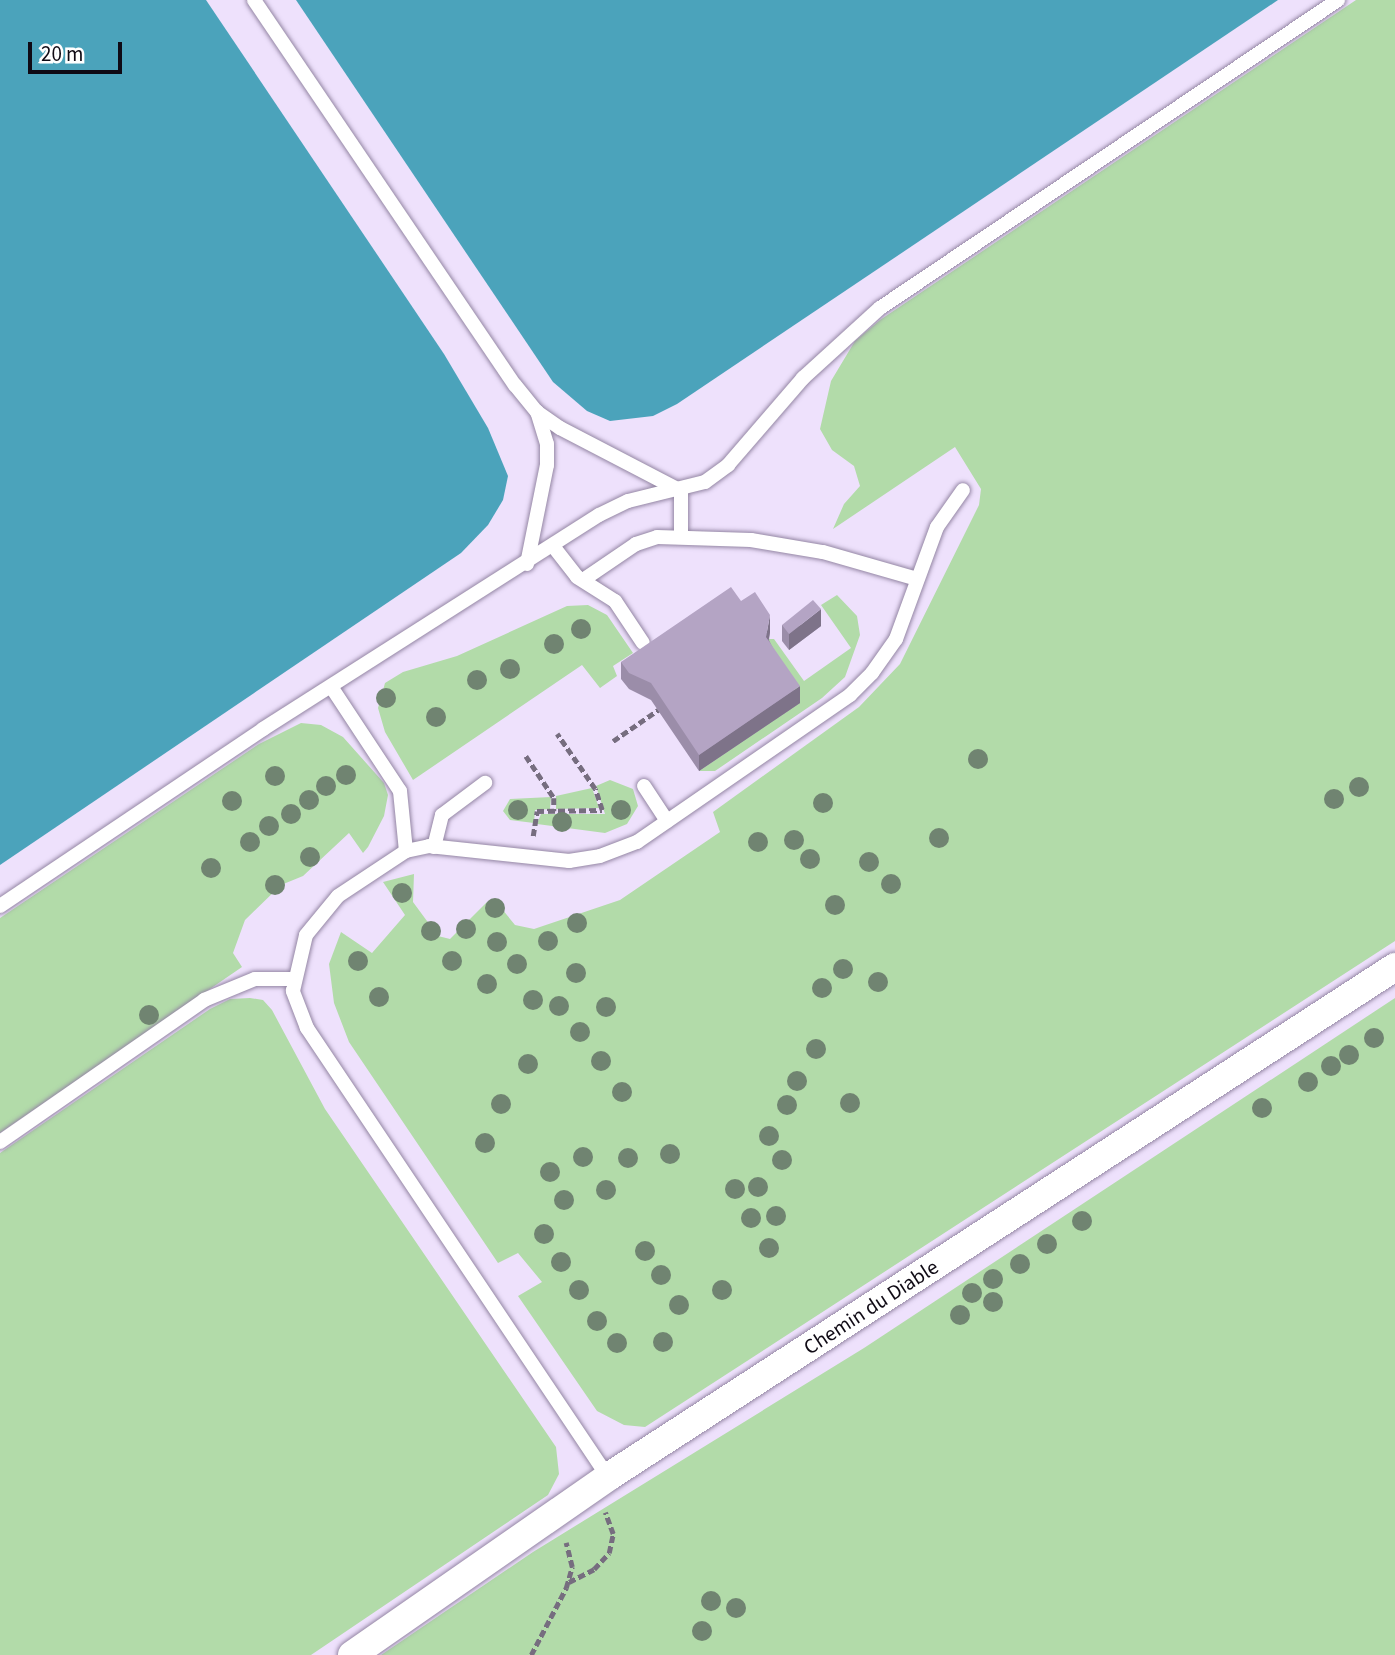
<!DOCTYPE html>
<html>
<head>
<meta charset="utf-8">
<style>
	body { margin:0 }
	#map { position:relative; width:1395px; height:1655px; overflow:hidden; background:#eee1fc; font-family:"Source Sans 3",sans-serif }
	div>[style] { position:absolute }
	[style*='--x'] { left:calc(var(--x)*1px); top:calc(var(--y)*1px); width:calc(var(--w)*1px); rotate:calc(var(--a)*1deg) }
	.green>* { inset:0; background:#b2dba9 }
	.water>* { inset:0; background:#4ba3bb }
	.path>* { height:4.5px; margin-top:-2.25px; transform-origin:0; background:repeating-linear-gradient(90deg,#766d7f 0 7px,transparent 0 10.5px) }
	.roads { filter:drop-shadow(0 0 2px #9486a4) drop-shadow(0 0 2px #9486a4) }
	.lane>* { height:14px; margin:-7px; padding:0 7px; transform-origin:7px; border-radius:7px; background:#fff }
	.street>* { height:28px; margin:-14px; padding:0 14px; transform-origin:14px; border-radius:14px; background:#fff }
	.trees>* { width:20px; height:20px; margin:-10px; border-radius:50%; background:#708471 }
	.wall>* { inset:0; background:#9b8da9 }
	.shaded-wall>* { inset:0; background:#7e7389 }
	.building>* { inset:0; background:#b4a4c4 }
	span { translate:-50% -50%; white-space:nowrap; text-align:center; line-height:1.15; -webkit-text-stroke:5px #fff; paint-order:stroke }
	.street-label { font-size:21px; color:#0f0a14 }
	.scale { position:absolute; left:28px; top:42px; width:94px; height:32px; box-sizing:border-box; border:4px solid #0f0a14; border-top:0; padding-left:9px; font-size:21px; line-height:24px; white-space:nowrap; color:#0f0a14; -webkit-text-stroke:5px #fff; paint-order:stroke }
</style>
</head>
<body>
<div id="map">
	<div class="green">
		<div style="clip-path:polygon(1356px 0,1395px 0,1395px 941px,645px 1427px,624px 1425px,597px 1411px,518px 1296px,542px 1282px,518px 1253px,498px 1263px,349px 1042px,334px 1003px,329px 964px,341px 932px,372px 953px,405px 915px,383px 882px,414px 874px,413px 902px,438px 936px,450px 939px,487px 902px,502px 909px,515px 925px,534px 929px,620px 900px,720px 832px,713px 812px,859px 707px,900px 664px,979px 505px,981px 489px,955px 447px,833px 529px,844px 504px,860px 486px,854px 466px,832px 450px,820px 429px,831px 381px,855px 341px,880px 320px)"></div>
		<div style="clip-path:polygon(837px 595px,857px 616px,860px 635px,845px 677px,822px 698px,715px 771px,699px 771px,799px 703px,766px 653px,769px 639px,774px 639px,804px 681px,851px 648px,821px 605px)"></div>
		<div style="clip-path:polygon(588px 605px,607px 615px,633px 653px,613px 666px,617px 676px,600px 688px,582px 665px,413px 780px,385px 732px,378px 708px,385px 683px,403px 672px,457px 656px,567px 606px)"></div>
		<div style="clip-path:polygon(301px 723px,321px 725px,343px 737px,384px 783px,388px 795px,384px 816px,368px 847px,363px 853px,349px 833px,303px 876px,281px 885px,245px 920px,233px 953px,242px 967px,0 1133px,0 918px,259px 744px)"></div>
		<div style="clip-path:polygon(610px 780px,633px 789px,638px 806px,627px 824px,605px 833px,537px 824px,541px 814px,605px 814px,596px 786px)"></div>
		<div style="clip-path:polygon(592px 788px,599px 808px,556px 809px,556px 796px)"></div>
		<div style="clip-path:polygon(551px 797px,550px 809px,535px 810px,534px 823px,510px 820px,503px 811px,510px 799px)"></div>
		<div style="clip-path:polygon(250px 998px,263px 1000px,272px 1010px,325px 1109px,556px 1447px,559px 1474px,548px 1495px,311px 1655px,0 1655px,0 1153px,210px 1009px,230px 999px)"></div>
		<div style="clip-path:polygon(1395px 998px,1395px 1655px,381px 1655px,533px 1552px,864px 1348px)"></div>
	</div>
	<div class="water">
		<div style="clip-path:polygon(0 0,206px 0,444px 354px,488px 428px,508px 476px,503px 500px,488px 525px,461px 553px,0 865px)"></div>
		<div style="clip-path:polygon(296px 0,1278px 0,677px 404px,653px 416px,610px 421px,587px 411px,553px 382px)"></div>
	</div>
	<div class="path">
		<div style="--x:613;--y:741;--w:55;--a:-34.6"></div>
		<div style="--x:526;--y:756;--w:50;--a:56.3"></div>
		<div style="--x:554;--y:798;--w:13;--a:90"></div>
		<div style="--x:533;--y:836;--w:25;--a:-81"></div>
		<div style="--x:537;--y:811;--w:65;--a:-0.9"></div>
		<div style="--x:602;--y:810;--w:22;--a:-108"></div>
		<div style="--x:595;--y:789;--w:67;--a:-124.6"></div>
		<div style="--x:569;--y:1582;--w:28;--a:-27"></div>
		<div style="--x:594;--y:1569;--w:22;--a:-47"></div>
		<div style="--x:609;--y:1553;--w:19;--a:-78"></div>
		<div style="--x:613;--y:1534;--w:23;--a:-110"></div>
		<div style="--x:531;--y:1655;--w:76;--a:-62.4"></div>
		<div style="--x:566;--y:1588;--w:22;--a:-74"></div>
		<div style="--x:572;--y:1567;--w:25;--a:-104"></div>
	</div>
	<div class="roads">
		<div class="lane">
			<div style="--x:254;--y:0;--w:465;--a:55.9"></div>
			<div style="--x:515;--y:385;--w:35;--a:51"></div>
			<div style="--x:537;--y:412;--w:28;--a:35"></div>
			<div style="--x:560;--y:428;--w:136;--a:27.5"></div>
			<div style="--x:681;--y:491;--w:46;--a:90"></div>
			<div style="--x:553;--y:546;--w:39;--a:52"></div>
			<div style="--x:577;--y:577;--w:45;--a:32.3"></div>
			<div style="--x:615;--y:601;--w:50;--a:56.3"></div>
			<div style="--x:527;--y:564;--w:101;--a:-78.6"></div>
			<div style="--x:547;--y:465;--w:21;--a:-90"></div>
			<div style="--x:547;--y:444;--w:34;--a:-107"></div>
			<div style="--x:583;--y:580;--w:64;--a:-34.2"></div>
			<div style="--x:636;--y:544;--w:22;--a:-18"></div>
			<div style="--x:657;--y:537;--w:94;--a:1.8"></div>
			<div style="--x:751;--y:540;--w:73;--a:9.5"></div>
			<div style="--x:823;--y:552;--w:98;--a:16"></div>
			<div style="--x:332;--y:688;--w:123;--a:56.6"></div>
			<div style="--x:400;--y:791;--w:60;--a:84.3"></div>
			<div style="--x:644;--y:786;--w:42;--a:56.7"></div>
			<div style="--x:434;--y:847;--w:33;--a:-76"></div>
			<div style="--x:442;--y:815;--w:54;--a:-36.7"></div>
			<div style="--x:0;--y:906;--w:317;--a:-33.9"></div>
			<div style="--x:263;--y:729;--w:398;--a:-32.5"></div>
			<div style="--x:599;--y:515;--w:32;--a:-26"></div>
			<div style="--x:628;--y:501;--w:79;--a:-13.9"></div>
			<div style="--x:705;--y:482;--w:29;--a:-36"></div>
			<div style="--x:728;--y:465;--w:115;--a:-49.2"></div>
			<div style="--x:803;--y:378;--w:104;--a:-42.3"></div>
			<div style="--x:880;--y:308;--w:552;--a:-33.92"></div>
			<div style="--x:0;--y:1142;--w:249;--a:-34.8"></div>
			<div style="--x:204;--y:1000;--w:55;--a:-22.4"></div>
			<div style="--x:255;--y:979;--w:40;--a:0"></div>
			<div style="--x:608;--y:1477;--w:541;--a:-123.84"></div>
			<div style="--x:307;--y:1028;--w:40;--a:-111"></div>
			<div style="--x:293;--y:991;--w:57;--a:-76.9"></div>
			<div style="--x:306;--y:935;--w:50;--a:-50.6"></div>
			<div style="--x:338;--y:896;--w:82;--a:-33.5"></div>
			<div style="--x:406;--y:851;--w:24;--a:-12"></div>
			<div style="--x:429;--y:846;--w:141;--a:6.1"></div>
			<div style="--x:569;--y:861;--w:31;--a:-9"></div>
			<div style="--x:600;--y:856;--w:40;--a:-21"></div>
			<div style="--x:637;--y:842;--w:259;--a:-34.6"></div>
			<div style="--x:850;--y:695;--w:31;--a:-45"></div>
			<div style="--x:872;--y:673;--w:42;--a:-54.8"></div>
			<div style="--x:896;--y:639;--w:119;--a:-69.9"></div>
			<div style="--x:937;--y:527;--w:45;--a:-54.9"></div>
		</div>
		<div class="street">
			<div style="--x:352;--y:1655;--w:312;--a:-34.8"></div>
			<div style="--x:608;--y:1477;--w:938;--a:-32.94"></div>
		</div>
	</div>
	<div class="trees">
		<div style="left:581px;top:629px"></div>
		<div style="left:554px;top:644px"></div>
		<div style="left:510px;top:669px"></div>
		<div style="left:477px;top:680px"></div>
		<div style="left:386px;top:698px"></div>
		<div style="left:436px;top:717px"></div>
		<div style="left:978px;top:759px"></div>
		<div style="left:346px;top:775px"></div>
		<div style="left:275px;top:776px"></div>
		<div style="left:326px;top:786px"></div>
		<div style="left:1359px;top:787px"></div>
		<div style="left:1334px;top:799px"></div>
		<div style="left:309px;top:800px"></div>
		<div style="left:232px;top:801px"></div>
		<div style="left:823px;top:803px"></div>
		<div style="left:518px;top:810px"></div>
		<div style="left:621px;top:810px"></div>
		<div style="left:291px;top:814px"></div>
		<div style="left:562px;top:822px"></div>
		<div style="left:269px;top:826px"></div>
		<div style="left:939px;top:838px"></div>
		<div style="left:794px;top:840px"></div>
		<div style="left:250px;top:842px"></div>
		<div style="left:758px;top:842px"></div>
		<div style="left:310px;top:857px"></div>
		<div style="left:810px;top:859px"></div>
		<div style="left:869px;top:862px"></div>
		<div style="left:211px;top:868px"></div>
		<div style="left:891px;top:884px"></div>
		<div style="left:275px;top:885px"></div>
		<div style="left:402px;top:893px"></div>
		<div style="left:835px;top:905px"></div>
		<div style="left:495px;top:908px"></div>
		<div style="left:577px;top:923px"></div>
		<div style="left:466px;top:929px"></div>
		<div style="left:431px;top:931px"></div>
		<div style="left:548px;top:941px"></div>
		<div style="left:497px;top:942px"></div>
		<div style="left:358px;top:961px"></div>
		<div style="left:452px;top:961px"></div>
		<div style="left:517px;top:964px"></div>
		<div style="left:843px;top:969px"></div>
		<div style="left:576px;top:973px"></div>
		<div style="left:878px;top:982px"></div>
		<div style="left:487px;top:984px"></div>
		<div style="left:822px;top:988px"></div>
		<div style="left:379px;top:997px"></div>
		<div style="left:533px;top:1000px"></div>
		<div style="left:559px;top:1006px"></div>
		<div style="left:606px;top:1007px"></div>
		<div style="left:149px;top:1015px"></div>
		<div style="left:580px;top:1032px"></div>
		<div style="left:1374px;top:1038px"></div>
		<div style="left:816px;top:1049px"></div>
		<div style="left:1349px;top:1055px"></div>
		<div style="left:601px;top:1061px"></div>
		<div style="left:528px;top:1064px"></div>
		<div style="left:1331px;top:1066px"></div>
		<div style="left:797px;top:1081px"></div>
		<div style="left:1308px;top:1082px"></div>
		<div style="left:622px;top:1092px"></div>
		<div style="left:850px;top:1103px"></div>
		<div style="left:501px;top:1104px"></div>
		<div style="left:787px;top:1105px"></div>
		<div style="left:1262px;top:1108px"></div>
		<div style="left:769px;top:1136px"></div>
		<div style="left:485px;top:1143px"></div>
		<div style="left:670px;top:1154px"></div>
		<div style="left:583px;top:1157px"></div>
		<div style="left:628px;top:1158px"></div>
		<div style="left:782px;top:1160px"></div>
		<div style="left:550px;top:1172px"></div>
		<div style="left:758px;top:1187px"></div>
		<div style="left:735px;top:1189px"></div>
		<div style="left:606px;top:1190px"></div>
		<div style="left:564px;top:1200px"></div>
		<div style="left:776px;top:1216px"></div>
		<div style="left:751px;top:1218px"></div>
		<div style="left:1082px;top:1221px"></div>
		<div style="left:544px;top:1234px"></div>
		<div style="left:1047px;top:1244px"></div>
		<div style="left:769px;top:1248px"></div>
		<div style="left:645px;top:1251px"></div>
		<div style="left:561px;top:1262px"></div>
		<div style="left:1020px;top:1264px"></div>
		<div style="left:661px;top:1275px"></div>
		<div style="left:993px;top:1279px"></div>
		<div style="left:579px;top:1290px"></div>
		<div style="left:722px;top:1290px"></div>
		<div style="left:972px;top:1293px"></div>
		<div style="left:993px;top:1302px"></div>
		<div style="left:679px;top:1305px"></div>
		<div style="left:960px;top:1315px"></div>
		<div style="left:597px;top:1321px"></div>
		<div style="left:663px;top:1342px"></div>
		<div style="left:617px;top:1343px"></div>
		<div style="left:711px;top:1601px"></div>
		<div style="left:736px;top:1608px"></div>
		<div style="left:702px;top:1631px"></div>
	</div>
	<div class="wall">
		<div style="clip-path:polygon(782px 625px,821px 626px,789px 650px,782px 641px)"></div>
		<div style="clip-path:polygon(770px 632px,769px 640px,800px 703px,699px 771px,651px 700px,629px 689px,621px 679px,621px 662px)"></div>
	</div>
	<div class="shaded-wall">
		<div style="clip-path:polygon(821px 609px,821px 626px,789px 650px,789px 634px)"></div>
		<div style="clip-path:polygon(770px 615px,770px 632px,766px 653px,766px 637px)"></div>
		<div style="clip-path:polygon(800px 686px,800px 703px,699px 771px,699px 755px)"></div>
	</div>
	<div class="building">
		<div style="clip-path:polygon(731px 587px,741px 601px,755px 592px,770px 615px,766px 637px,800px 686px,699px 755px,651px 683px,629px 673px,621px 662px)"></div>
		<div style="clip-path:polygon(813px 600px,821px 609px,789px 634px,782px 625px)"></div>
	</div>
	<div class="street-label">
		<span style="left:871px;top:1307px;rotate:-33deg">Chemin du Diable</span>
	</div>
	<div class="scale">20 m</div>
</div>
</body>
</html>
